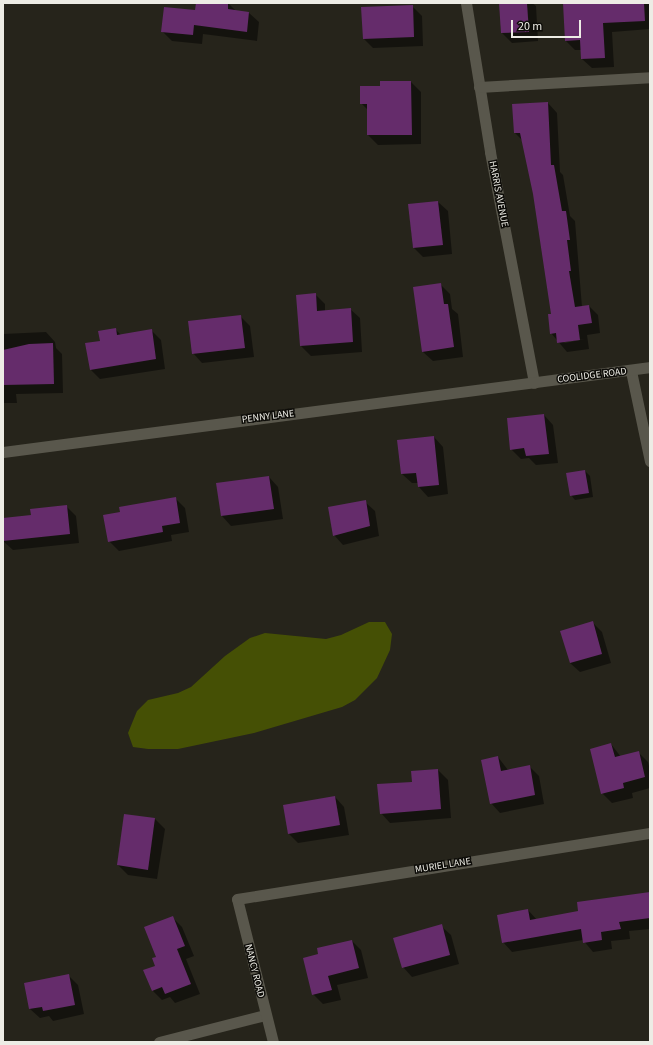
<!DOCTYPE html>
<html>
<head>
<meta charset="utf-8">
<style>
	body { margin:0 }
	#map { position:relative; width:653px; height:1045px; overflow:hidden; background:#26241b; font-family:"Source Sans 3",sans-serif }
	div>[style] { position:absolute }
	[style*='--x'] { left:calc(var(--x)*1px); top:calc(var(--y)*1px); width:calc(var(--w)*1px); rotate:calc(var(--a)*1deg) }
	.green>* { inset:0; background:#455005 }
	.shadow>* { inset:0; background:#0007 }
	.building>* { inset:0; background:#652c6b }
	.minor>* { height:11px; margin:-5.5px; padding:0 5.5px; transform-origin:5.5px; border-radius:5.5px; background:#59574c }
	span { translate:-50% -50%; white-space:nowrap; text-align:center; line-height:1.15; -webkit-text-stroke:3px #0e0d09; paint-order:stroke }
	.street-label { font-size:10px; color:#edece5 }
	.frame { position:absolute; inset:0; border:4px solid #edece5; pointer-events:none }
	.scale { position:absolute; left:511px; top:20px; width:70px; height:18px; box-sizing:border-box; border:2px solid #edece5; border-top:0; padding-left:5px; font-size:12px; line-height:14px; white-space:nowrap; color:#edece5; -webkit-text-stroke:3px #0e0d09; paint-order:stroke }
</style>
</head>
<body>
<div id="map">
	<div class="green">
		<div style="clip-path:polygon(369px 622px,385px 622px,392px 634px,390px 650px,377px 678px,355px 700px,342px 707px,254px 733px,178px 749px,148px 749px,133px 747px,128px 733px,137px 711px,148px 700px,178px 693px,191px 687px,225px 656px,250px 638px,265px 633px,326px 639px,341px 635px)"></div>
	</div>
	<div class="shadow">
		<div style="clip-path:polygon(197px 3px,228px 3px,236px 11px,249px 13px,259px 22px,257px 41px,203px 34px,202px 44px,172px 41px,162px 31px,196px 11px)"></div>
		<div style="clip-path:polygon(500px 3px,532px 3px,536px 6px,538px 41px,512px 43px,502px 33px)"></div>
		<div style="clip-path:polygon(564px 3px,650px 3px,650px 29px,612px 32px,614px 67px,592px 68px,582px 59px,582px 50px,575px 50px,566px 41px)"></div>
		<div style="clip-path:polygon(412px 6px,422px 16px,423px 46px,373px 48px,364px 39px)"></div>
		<div style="clip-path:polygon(381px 82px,411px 82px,421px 92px,421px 144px,378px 145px,368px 135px,368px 110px,361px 103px,381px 87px)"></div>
		<div style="clip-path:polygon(evenodd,548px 103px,557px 113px,560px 172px,563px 175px,570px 216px,575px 221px,582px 307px,589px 306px,598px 315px,600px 333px,587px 335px,589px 349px,567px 352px,551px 333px,552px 314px,534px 194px,523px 141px,515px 133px,548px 103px,585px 339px,565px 343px,563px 342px,585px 339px)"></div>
		<div style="clip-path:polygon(438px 202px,448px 211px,452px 254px,423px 257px,413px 247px,409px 205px)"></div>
		<div style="clip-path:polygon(440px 284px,450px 294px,452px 309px,458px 314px,463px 357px,433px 361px,423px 352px)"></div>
		<div style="clip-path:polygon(315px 294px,325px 304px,325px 311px,350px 309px,360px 318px,362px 352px,311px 356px,301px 346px,297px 296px)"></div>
		<div style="clip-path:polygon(240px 316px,250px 326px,254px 357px,202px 363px,193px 353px)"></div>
		<div style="clip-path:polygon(115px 329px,121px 335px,151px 330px,161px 340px,165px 369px,100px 379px,91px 370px,101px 341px)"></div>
		<div style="clip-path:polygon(46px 332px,55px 342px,56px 348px,62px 354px,63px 393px,16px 394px,17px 403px,3px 403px,3px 334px)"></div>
		<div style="clip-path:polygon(544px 415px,553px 425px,558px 463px,536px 465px,529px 458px,521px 459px,511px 449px)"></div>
		<div style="clip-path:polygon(434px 437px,443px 447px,448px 494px,428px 497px,419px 487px,418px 483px,412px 483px,402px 474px)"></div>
		<div style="clip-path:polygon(585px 471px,590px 476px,593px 497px,575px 500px,571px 495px)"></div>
		<div style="clip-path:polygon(269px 477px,278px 487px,283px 519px,231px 526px,222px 516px,217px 484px)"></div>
		<div style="clip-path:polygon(175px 498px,185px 508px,189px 532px,171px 535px,172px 541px,119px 551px,109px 541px)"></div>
		<div style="clip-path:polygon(365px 502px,375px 511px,379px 536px,343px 545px,334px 535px)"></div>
		<div style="clip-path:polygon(66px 506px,76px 516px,79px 543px,13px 550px,3px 541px,3px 519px,32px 516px)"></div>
		<div style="clip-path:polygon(592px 622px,602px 632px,611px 663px,580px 672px,570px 663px)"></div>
		<div style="clip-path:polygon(611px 744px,621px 757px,638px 752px,648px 762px,650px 770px,650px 788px,632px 793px,633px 798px,612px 803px,602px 793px)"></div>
		<div style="clip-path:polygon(498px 757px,508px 770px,529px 766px,539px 776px,544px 804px,500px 813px,491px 803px)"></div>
		<div style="clip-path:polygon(438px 770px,448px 780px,451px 818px,390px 823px,381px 813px,413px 783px)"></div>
		<div style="clip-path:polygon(335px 797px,344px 807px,349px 835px,298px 843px,289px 834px)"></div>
		<div style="clip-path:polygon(155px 819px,165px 829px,157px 879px,128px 875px,118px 865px)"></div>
		<div style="clip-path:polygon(650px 893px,650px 929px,629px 931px,630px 939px,611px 941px,612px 949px,593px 952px,583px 940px,512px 952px,503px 942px,528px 910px,537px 920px,579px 912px)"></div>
		<div style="clip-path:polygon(172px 917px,182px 927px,194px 956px,186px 959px,200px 994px,175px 1003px,170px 997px,162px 1000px,153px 991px,145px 971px,157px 966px)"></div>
		<div style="clip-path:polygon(441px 926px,451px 935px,459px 964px,412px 977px,403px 967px)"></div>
		<div style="clip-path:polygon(352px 941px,361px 950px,368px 978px,337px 985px,341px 1000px,323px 1004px,313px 994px,320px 954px)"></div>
		<div style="clip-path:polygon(68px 975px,78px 985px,84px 1014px,53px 1021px,49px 1016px,40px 1018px,30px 1009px)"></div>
	</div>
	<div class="building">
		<div style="clip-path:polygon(196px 3px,228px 3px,228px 9px,249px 12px,247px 32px,194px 25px,193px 35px,161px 32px,164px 7px,195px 10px)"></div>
		<div style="clip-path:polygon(499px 3px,527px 3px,529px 32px,501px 33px)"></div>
		<div style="clip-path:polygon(563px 3px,644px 3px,645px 21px,603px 23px,605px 58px,581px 59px,580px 40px,565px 41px)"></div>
		<div style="clip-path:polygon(413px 5px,414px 37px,363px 39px,361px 7px)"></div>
		<div style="clip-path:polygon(380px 81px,411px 81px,412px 135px,367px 135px,367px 104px,360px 104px,360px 86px,380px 86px)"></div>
		<div style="clip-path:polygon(548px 102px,551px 165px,554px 165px,562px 211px,566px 211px,570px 240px,567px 240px,571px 271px,569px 271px,575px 307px,589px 305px,592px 323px,578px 325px,580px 340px,557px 343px,556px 333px,550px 334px,548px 314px,551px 314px,533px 194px,520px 133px,514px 133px,512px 104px)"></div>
		<div style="clip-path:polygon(438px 201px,443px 245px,413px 248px,408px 204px)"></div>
		<div style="clip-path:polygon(441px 283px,444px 304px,448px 304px,454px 347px,422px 352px,413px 287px)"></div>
		<div style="clip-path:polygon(316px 293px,317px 311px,351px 308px,353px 342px,300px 346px,296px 295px)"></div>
		<div style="clip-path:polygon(241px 315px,245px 348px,192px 354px,188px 321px)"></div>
		<div style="clip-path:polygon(116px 328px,117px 335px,152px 329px,156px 359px,90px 370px,85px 343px,100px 341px,98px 331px)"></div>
		<div style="clip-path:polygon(53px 343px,54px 384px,3px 385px,3px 350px,29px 344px)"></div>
		<div style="clip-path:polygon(544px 414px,549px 454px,526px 456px,524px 448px,510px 450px,507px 418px)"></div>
		<div style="clip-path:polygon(434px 436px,439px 485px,418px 487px,416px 473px,401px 474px,397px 440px)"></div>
		<div style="clip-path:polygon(585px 470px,589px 493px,570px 496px,566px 473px)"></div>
		<div style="clip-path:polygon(269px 476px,274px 509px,221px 516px,216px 483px)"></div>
		<div style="clip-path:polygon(176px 497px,180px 523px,162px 526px,163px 532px,108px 542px,103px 515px,120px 512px,119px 507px)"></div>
		<div style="clip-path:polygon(366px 500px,370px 526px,333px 536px,328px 507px)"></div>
		<div style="clip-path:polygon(67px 505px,70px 534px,3px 541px,3px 518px,31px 515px,30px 509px)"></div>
		<div style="clip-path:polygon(593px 621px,602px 654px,570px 663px,560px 631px)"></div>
		<div style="clip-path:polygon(611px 743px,615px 757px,639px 751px,645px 777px,623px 783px,624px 788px,601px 794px,590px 749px)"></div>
		<div style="clip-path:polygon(498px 756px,501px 771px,530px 765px,535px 795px,490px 804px,481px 760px)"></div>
		<div style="clip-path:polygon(438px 769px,441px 809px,380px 814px,377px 784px,412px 782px,411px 771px)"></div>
		<div style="clip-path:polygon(335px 796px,340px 825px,288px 834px,283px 805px)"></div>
		<div style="clip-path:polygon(124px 814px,155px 818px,148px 870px,117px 865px)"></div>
		<div style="clip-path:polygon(650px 892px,650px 918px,619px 922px,621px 929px,601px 932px,602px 940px,583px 943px,581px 929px,502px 943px,497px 915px,528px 909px,530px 920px,578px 911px,577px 902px)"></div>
		<div style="clip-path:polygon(173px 916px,185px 946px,177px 949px,191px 984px,165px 994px,162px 987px,152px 991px,143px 970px,155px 966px,152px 958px,156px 957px,144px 927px)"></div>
		<div style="clip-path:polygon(442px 924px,450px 955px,402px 968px,393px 938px)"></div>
		<div style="clip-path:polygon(352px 940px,359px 968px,328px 976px,332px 990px,312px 995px,303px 958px,318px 954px,317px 948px)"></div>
		<div style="clip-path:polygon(69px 974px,75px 1005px,43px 1011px,42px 1007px,29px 1009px,24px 983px)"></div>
	</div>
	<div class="minor">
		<div style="--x:466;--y:3;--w:151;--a:80.8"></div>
		<div style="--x:490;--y:152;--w:235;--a:79.2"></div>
		<div style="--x:479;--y:87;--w:171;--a:-3.3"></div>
		<div style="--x:631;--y:371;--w:92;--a:78.1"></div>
		<div style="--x:3;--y:452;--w:653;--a:-7.48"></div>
		<div style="--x:159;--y:1042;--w:109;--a:-14.3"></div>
		<div style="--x:273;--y:1042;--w:147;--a:-104.1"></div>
		<div style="--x:237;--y:899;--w:418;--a:-9.1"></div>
	</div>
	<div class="street-label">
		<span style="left:498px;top:194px;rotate:79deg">HARRIS AVENUE</span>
		<span style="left:592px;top:376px;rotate:-7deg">COOLIDGE ROAD</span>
		<span style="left:268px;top:417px;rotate:-7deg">PENNY LANE</span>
		<span style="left:443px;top:866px;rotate:-9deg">MURIEL LANE</span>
		<span style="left:254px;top:971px;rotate:76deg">NANCY ROAD</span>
	</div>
	<div class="frame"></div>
	<div class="scale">20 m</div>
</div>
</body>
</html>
